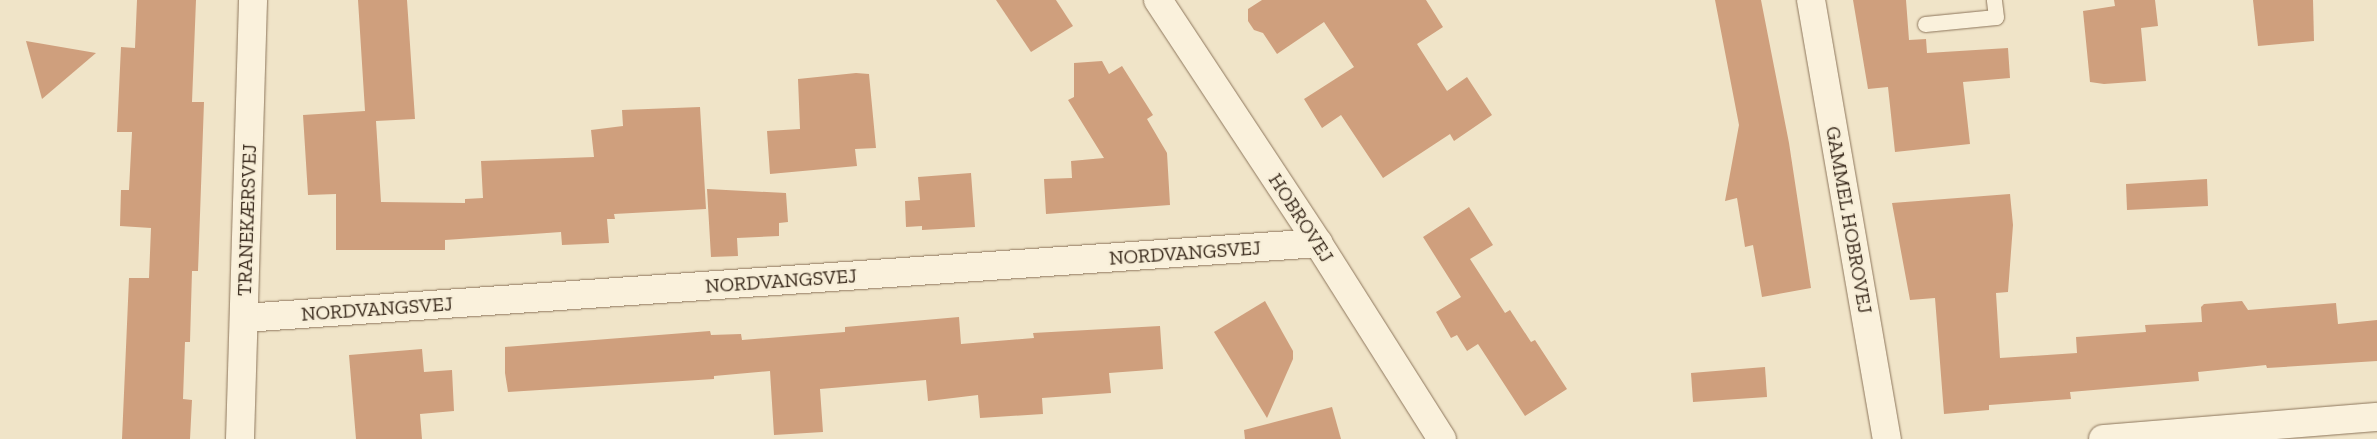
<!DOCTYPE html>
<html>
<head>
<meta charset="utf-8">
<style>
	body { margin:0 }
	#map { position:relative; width:2377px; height:439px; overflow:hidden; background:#f0e4c8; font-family:"Zilla Slab",serif }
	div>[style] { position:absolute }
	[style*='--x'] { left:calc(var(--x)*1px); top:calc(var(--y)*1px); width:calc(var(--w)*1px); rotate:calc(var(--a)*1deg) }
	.building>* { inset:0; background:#cf9f7d }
	.roads { filter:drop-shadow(0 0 1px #8d765c) drop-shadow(0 0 1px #8d765c) }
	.service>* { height:15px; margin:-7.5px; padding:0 7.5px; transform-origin:7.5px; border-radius:7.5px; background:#faf1dc }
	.minor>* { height:28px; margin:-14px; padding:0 14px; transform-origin:14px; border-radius:14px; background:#faf1dc }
	.tertiary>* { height:28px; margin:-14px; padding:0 14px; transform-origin:14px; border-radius:14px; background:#faf1dc }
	span { translate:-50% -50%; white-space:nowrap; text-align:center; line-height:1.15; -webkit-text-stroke:4px #f7eed8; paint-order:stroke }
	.street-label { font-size:20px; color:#3d2e20 }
</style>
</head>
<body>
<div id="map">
	<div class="building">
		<div style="clip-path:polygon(137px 0,196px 0,192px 102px,204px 102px,198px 271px,192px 271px,190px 342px,185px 342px,183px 399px,192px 400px,190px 439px,122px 439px,129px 278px,149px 278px,151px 228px,120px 226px,121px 190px,129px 190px,132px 132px,117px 132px,121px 47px,135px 48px)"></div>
		<div style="clip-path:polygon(358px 0,407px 0,415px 119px,376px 121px,381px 202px,465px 203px,465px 199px,483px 198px,481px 161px,594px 157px,591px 130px,623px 126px,622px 110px,700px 107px,706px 209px,614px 214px,615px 219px,607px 219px,609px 243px,562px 245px,561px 232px,445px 240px,445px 250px,336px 250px,336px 194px,308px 195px,303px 115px,365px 111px)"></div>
		<div style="clip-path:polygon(996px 0,1056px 0,1073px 26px,1031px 52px)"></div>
		<div style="clip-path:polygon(1262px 0,1426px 0,1443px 27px,1417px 44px,1447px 91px,1467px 77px,1492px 115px,1454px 141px,1450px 134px,1383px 178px,1341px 115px,1322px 128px,1304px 99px,1354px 67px,1324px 22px,1277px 54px,1263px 33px,1254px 30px,1248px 21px,1248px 9px)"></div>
		<div style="clip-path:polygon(1715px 0,1761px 0,1789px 143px,1811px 288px,1762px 297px,1753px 245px,1745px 247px,1737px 198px,1725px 201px,1739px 125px)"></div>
		<div style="clip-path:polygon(1853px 0,1906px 0,1909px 40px,1926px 39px,1927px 53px,2008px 48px,2010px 78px,1963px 82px,1970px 144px,1895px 152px,1888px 87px,1868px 89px)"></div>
		<div style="clip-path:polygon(2114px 0,2155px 0,2158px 26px,2141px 28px,2146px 81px,2104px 84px,2090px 82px,2083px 11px,2115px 6px)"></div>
		<div style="clip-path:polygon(2253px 0,2313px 0,2314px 41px,2258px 46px)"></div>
		<div style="clip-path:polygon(26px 41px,96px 53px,42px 99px)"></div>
		<div style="clip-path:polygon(1102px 61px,1109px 74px,1122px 66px,1153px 115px,1147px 119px,1167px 153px,1170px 205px,1046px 214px,1044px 179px,1072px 178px,1071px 161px,1104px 158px,1068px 100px,1074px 97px,1074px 63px)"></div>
		<div style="clip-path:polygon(856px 73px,869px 74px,876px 148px,855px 149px,857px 166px,770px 174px,767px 131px,800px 129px,798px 79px)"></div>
		<div style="clip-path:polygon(971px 173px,975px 227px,922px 230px,922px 226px,906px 227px,905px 201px,920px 200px,918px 177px)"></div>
		<div style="clip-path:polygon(2207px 179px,2208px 206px,2127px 210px,2126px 184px)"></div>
		<div style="clip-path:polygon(707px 189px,786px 193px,788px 222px,779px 223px,779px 236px,737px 238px,738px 256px,711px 257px)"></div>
		<div style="clip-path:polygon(2010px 194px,2013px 225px,2008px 292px,1996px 293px,2000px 358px,2077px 353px,2076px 337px,2146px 332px,2145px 325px,2202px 322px,2201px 307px,2204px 304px,2242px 301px,2248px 310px,2336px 303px,2338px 324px,2377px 320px,2377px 361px,2267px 368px,2266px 365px,2198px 372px,2199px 381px,2070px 392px,2071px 399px,1989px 405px,1989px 410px,1944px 414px,1935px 298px,1910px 300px,1892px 203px)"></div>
		<div style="clip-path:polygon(1469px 207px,1493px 245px,1470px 259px,1505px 313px,1510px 310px,1531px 342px,1535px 340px,1567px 389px,1525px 416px,1478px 344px,1467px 351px,1457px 335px,1451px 338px,1436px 312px,1461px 297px,1423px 237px)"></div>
		<div style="clip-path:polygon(1265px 301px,1293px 351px,1293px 359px,1267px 418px,1214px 332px)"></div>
		<div style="clip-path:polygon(959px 317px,961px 344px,1034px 338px,1033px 333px,1160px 326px,1163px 369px,1109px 373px,1111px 393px,1042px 398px,1043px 414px,980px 418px,978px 395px,928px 401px,926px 380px,820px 389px,823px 432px,774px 435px,770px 371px,714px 376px,714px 379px,508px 392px,505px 373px,505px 347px,710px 331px,711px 335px,741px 334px,742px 340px,845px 332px,845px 327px)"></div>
		<div style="clip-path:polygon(422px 349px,424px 372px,452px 370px,454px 411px,420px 414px,422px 439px,356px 439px,349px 355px)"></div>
		<div style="clip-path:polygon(1765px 367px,1767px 397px,1693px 402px,1691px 373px)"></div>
		<div style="clip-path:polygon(1332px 407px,1341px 439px,1245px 439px,1244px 430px)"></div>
	</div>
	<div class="roads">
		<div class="service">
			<div style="--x:1925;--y:24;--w:71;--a:-5.6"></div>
			<div style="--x:1996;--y:17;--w:17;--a:-97"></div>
		</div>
		<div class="minor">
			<div style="--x:1811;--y:0;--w:446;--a:80.2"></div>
			<div style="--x:244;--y:318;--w:1077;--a:-3.99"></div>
			<div style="--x:240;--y:439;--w:439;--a:-88.3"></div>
			<div style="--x:2103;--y:439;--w:275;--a:-4.6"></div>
		</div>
		<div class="tertiary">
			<div style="--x:1158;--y:0;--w:291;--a:56.6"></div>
			<div style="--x:1318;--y:243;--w:232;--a:57.7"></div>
		</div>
	</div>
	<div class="street-label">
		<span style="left:1301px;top:218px;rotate:57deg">HOBROVEJ</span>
		<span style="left:247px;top:220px;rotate:-88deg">TRANEKÆRSVEJ</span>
		<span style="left:1849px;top:220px;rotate:80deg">GAMMEL HOBROVEJ</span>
		<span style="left:1185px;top:253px;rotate:-4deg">NORDVANGSVEJ</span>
		<span style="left:781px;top:281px;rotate:-4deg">NORDVANGSVEJ</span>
		<span style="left:377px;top:309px;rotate:-4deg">NORDVANGSVEJ</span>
	</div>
</div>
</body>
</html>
